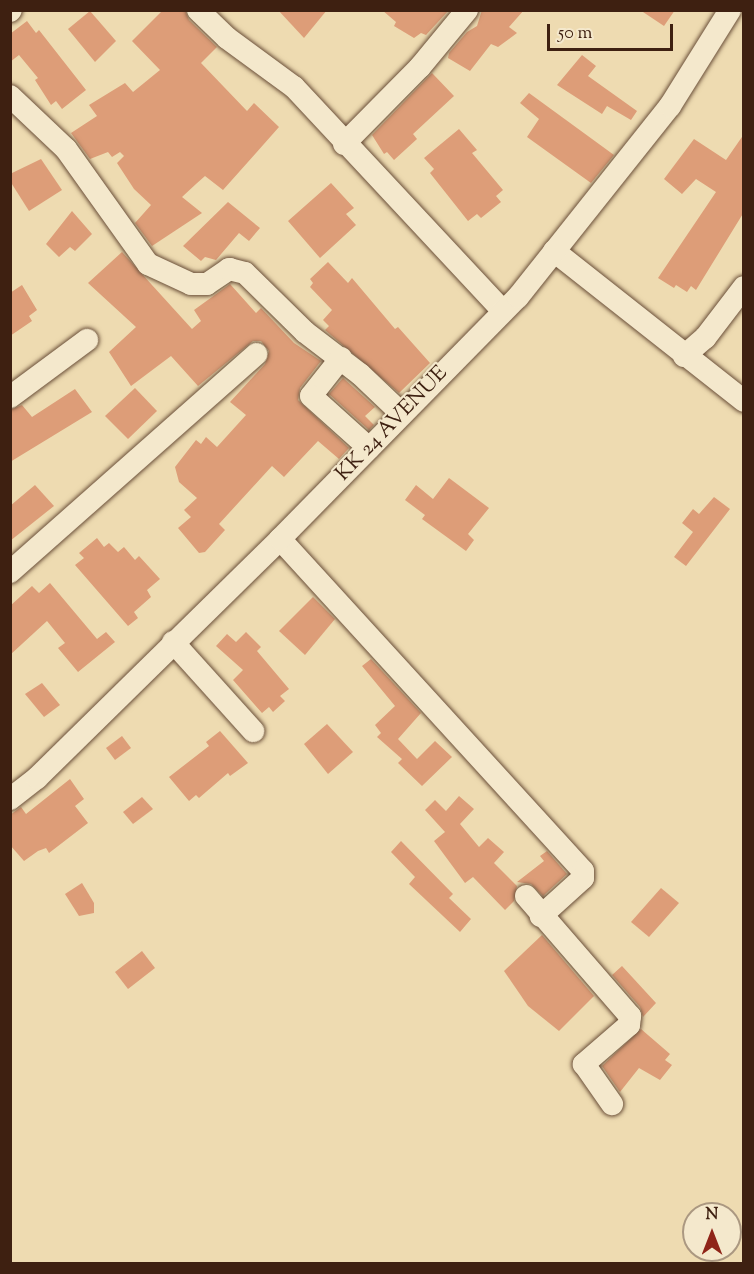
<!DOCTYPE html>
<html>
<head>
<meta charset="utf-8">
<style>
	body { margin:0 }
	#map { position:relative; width:754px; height:1274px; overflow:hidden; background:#eedbb1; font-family:"Sorts Mill Goudy",serif }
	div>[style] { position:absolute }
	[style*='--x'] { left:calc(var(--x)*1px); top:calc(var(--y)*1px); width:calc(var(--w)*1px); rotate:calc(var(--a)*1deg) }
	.building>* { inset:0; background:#dd9d78 }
	.roads { filter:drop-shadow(0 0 2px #6a4f39) drop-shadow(0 0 2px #6a4f39) }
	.minor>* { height:22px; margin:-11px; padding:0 11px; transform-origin:11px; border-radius:11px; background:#f4e8cc }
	span { translate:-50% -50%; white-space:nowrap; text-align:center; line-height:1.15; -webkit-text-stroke:4.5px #f4e8cc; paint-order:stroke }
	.street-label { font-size:21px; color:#3e2011 }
	.frame { position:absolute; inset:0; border:12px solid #3e2011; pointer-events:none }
	.north { position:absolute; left:682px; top:1202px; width:60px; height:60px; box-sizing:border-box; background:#f4e8cc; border:2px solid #ab9881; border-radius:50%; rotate:0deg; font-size:16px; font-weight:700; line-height:24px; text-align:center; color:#3e2011 }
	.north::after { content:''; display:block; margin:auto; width:21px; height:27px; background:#8f2418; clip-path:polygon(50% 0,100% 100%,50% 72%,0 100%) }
	.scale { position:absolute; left:547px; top:24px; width:126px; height:27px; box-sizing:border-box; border:3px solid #3e2011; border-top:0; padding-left:8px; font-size:18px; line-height:21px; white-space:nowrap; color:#3e2011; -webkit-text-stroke:4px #f4e8cc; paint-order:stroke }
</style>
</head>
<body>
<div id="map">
	<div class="building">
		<div style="clip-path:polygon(163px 10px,185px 10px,189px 20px,217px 47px,201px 63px,247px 111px,254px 103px,279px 127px,223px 190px,205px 176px,196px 184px,182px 197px,202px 213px,152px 246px,135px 223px,151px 205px,134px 189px,117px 163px,124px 156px,120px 152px,112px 157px,108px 152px,90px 159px,71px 133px,97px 116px,89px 105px,125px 83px,133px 92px,160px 70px,132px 41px)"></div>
		<div style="clip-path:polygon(278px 10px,327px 10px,304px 38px)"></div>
		<div style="clip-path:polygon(382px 10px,449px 10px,426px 35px,421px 33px,414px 38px,394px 26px,396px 22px)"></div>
		<div style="clip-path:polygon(482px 10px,524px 10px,509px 27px,517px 33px,498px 47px,491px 44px,470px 71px,448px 58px,449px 53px,467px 32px,477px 26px)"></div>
		<div style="clip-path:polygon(640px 10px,675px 10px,664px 26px)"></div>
		<div style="clip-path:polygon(90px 11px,116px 41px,95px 62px,68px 29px)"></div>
		<div style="clip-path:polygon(27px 21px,36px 33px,39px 30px,86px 90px,62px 109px,56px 101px,51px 105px,35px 80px,38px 78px,19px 55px,10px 62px,10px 34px)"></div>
		<div style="clip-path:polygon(582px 55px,596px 66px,588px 76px,637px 111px,631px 120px,607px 106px,602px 114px,557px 85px)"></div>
		<div style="clip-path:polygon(432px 73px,454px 96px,413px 134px,417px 139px,394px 160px,387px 152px,384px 154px,372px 135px)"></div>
		<div style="clip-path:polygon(529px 93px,614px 155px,591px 183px,527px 137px,539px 119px,520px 103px)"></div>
		<div style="clip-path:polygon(459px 129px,477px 150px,472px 153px,503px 190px,496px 196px,501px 202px,481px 218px,477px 214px,468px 221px,430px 173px,434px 169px,424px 158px)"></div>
		<div style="clip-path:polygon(744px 134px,744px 212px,696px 290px,691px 286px,687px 292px,676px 285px,674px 288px,658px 278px,716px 192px,696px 179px,682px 194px,664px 179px,694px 139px,726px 160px)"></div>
		<div style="clip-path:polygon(41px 159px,62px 190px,29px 211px,10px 181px,10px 174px)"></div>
		<div style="clip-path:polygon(331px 183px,354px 208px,346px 214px,356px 225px,320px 258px,288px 221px)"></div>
		<div style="clip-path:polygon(228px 202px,260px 228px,249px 241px,239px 233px,216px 260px,205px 257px,201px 261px,183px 246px)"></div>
		<div style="clip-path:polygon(72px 211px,92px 234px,75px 251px,70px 247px,59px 257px,46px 244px)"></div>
		<div style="clip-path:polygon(122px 252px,192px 329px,201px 321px,194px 310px,230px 284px,256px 313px,261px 308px,294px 343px,321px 361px,300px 388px,298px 400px,349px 448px,339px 459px,318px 441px,284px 477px,272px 466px,219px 524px,225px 530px,205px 552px,199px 553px,178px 528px,191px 517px,184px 510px,197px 498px,179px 482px,175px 467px,196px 440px,201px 444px,206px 437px,217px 447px,246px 415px,230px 402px,265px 364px,269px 351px,261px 341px,253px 341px,198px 386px,171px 356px,131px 386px,109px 352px,136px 327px,88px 283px)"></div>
		<div style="clip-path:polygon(328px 262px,348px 283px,352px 278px,395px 329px,398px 327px,430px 363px,399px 393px,325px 330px,329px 326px,323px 320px,332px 310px,310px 287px,313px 283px,310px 279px)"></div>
		<div style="clip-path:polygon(22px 285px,37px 310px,29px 316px,32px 321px,10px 336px,10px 293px)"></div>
		<div style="clip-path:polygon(343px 378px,375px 407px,365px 416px,374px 425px,369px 430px,329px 394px)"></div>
		<div style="clip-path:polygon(135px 388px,157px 411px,128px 439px,105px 416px)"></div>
		<div style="clip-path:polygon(75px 389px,92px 412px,10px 462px,10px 410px,22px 405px,32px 417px)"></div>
		<div style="clip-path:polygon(449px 478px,489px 508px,468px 534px,474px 540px,466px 551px,422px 519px,425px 515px,405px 500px,416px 485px,433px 499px)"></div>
		<div style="clip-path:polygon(35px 485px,54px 506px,10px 541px,10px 506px)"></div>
		<div style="clip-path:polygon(714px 497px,730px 509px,686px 566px,674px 557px,693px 532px,682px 523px,693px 509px,699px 514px)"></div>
		<div style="clip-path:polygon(97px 538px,104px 547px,109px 543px,118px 552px,124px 547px,135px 560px,139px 556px,160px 579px,147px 590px,151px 597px,134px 612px,138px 618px,128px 626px,75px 565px,84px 558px,79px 553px)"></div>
		<div style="clip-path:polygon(50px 583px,97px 639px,106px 632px,115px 642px,78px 672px,58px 648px,65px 643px,47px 621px,10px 655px,10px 606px,32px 586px,39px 593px)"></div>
		<div style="clip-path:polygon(313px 597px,335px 619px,305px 655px,279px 631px)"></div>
		<div style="clip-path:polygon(246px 632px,261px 647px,257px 651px,289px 689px,280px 696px,285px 701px,273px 712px,269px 707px,262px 713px,233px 680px,243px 670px,216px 646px,227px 634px,236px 642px)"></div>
		<div style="clip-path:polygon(371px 659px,421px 713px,398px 739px,417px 759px,435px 741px,452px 757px,422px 786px,398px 763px,402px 759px,377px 737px,381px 733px,375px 725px,395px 706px,362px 666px)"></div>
		<div style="clip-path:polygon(42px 683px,60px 705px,44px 717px,25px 694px)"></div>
		<div style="clip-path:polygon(327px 724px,353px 752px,328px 774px,304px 744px)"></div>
		<div style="clip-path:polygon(220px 731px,248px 763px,230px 776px,228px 773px,199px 798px,196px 795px,189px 801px,169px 777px,209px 746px,206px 742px)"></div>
		<div style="clip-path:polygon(122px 736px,131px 748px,115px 760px,106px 748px)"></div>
		<div style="clip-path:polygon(70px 779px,84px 799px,75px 806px,88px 823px,49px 853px,46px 848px,38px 851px,24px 861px,10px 845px,10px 815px,21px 807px,26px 814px)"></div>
		<div style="clip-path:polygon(459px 796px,474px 809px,460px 824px,479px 847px,488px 838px,504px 852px,494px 863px,517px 886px,514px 901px,505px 910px,473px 877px,465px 883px,434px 841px,445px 832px,425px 810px,435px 800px,446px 811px)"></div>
		<div style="clip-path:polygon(142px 797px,153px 809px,133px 824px,123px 812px)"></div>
		<div style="clip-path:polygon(401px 841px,453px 894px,449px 898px,471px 919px,460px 932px,409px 884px,415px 877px,391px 852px)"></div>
		<div style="clip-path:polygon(547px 851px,567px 874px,543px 896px,531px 884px,517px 882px,544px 861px,540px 856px)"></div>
		<div style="clip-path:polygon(82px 883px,94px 903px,94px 913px,79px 916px,65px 894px)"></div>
		<div style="clip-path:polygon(661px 888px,679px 903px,649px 937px,631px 922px)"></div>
		<div style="clip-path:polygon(542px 935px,594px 996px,559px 1031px,528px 1006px,504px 971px)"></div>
		<div style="clip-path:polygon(142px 951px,155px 968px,128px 989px,115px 972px)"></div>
		<div style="clip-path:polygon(622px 966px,656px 1003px,643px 1017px,640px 1007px,612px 975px)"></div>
		<div style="clip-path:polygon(641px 1029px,670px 1054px,665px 1060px,672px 1065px,660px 1080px,639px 1068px,620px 1092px,602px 1066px)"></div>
	</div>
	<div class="roads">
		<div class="minor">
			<div style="--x:198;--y:10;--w:40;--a:44"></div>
			<div style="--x:227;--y:38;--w:83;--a:36.2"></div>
			<div style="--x:294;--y:87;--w:306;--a:47"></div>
			<div style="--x:10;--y:11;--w:1;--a:-45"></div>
			<div style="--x:10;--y:96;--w:77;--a:43.4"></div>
			<div style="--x:66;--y:149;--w:141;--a:54.5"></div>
			<div style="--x:148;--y:264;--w:47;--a:24.9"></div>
			<div style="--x:191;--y:284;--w:16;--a:0"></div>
			<div style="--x:207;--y:284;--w:27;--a:-34"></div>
			<div style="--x:229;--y:269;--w:16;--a:14"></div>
			<div style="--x:245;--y:273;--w:84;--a:44.5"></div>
			<div style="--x:305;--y:332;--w:69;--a:37.4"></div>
			<div style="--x:360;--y:374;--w:58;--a:43.6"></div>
			<div style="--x:344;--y:144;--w:108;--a:-45.4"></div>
			<div style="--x:420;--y:67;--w:74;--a:-50.5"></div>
			<div style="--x:554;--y:251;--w:242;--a:38.3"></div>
			<div style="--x:684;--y:356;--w:28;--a:-41"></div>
			<div style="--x:705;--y:338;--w:64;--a:-52.6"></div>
			<div style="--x:341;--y:358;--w:48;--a:128.3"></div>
			<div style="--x:311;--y:396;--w:78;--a:41.9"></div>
			<div style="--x:10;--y:397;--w:96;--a:-36.5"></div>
			<div style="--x:280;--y:539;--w:449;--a:47.6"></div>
			<div style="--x:583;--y:871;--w:7;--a:90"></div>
			<div style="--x:583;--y:878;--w:57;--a:137.9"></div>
			<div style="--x:10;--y:572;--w:329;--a:-41.5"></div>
			<div style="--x:173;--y:642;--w:120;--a:48"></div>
			<div style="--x:10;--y:799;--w:34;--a:-38"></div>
			<div style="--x:37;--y:778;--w:341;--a:-44.5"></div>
			<div style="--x:280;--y:539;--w:339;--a:-45.5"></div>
			<div style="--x:518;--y:297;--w:244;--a:-51.5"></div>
			<div style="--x:670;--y:106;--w:113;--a:-58"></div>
			<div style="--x:526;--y:896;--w:159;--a:49.1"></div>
			<div style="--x:630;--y:1016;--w:9;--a:96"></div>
			<div style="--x:629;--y:1025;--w:60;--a:139.1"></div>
			<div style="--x:584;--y:1064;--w:49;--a:55"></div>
		</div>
	</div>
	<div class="street-label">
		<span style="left:392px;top:424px;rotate:-46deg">KK 24 AVENUE</span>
	</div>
	<div class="frame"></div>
	<div class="north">N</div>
	<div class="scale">50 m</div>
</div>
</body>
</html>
